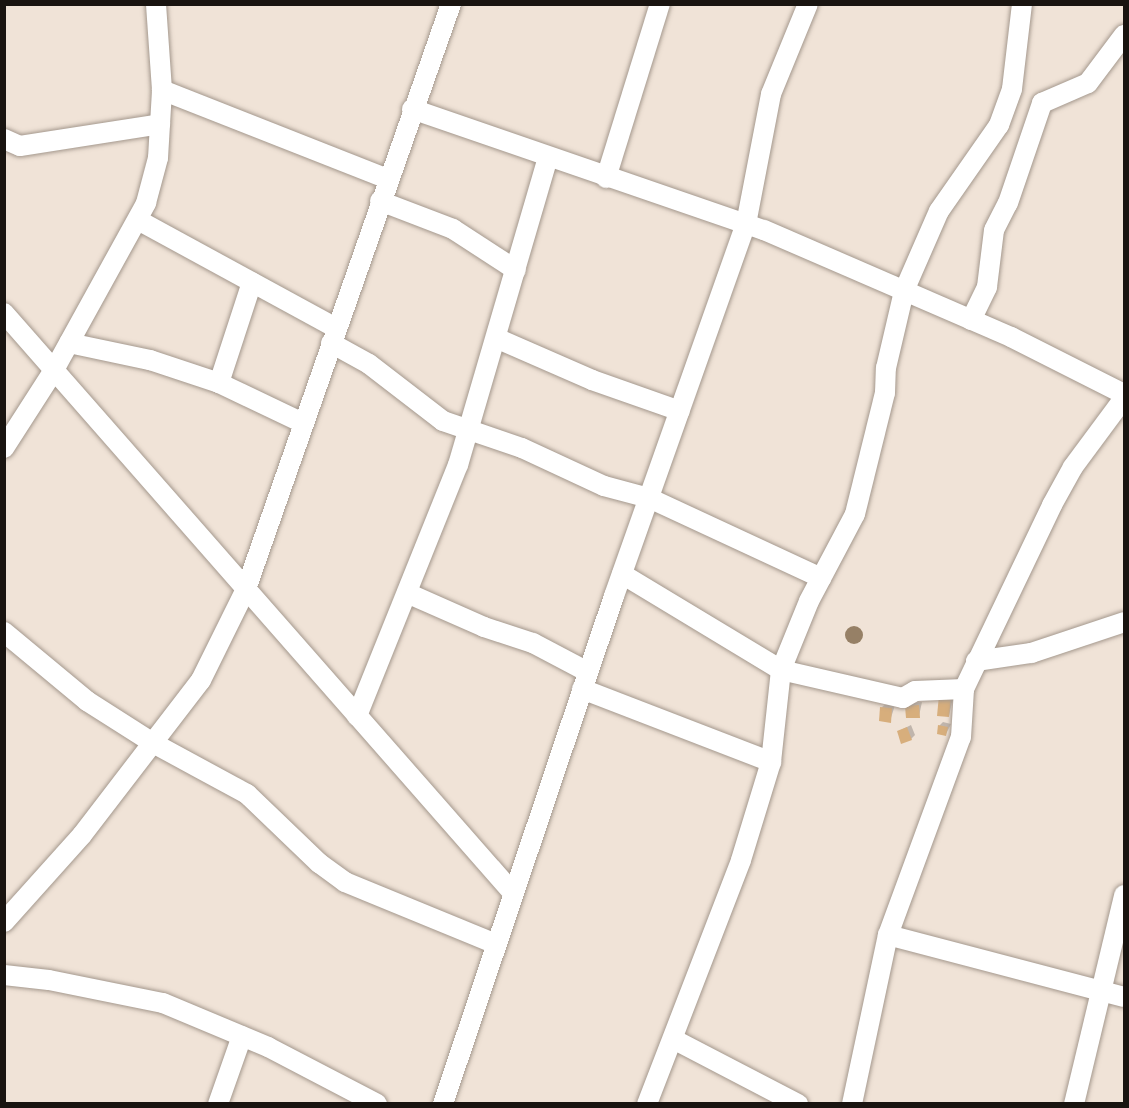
<!DOCTYPE html>
<html>
<head>
<meta charset="utf-8">
<style>
	body { margin:0 }
	#map { position:relative; width:1129px; height:1108px; overflow:hidden; background:#f0e3d7; font-family:Rubik,sans-serif }
	div>[style] { position:absolute }
	[style*='--x'] { left:calc(var(--x)*1px); top:calc(var(--y)*1px); width:calc(var(--w)*1px); rotate:calc(var(--a)*1deg) }
	.shadow>* { inset:0; background:#0003 }
	.building>* { inset:0; background:#d7ae7c }
	.roads { filter:drop-shadow(0 0 2px #a4988d) drop-shadow(0 0 2px #a4988d) }
	.street>* { height:20px; margin:-10px; padding:0 10px; transform-origin:10px; border-radius:10px; background:#fff }
	.trees>* { width:18px; height:18px; margin:-9px; border-radius:50%; background:#968066 }
	span { translate:-50% -50%; white-space:nowrap; text-align:center; line-height:1.15; -webkit-text-stroke:4.5px #fdf1e4; paint-order:stroke }
	.frame { position:absolute; inset:0; border:6px solid #191410; pointer-events:none }
</style>
</head>
<body>
<div id="map">
	<div class="shadow">
		<div style="clip-path:polygon(944px 692px,954px 693px,949px 716px)"></div>
		<div style="clip-path:polygon(922px 702px,919px 716px,907px 707px,911px 703px)"></div>
		<div style="clip-path:polygon(886px 704px,895px 705px,890px 721px,882px 707px)"></div>
		<div style="clip-path:polygon(943px 722px,951px 724px,946px 734px,939px 726px)"></div>
		<div style="clip-path:polygon(911px 725px,915px 735px,911px 739px,899px 731px)"></div>
	</div>
	<div class="building">
		<div style="clip-path:polygon(939px 695px,951px 696px,949px 717px,937px 716px)"></div>
		<div style="clip-path:polygon(919px 705px,920px 718px,906px 718px,905px 706px)"></div>
		<div style="clip-path:polygon(880px 707px,892px 708px,891px 723px,879px 721px)"></div>
		<div style="clip-path:polygon(938px 725px,948px 727px,946px 736px,937px 734px)"></div>
		<div style="clip-path:polygon(907px 727px,912px 740px,901px 744px,897px 731px)"></div>
	</div>
	<div class="roads">
		<div class="street">
			<div style="--x:162;--y:90;--w:243;--a:21.5"></div>
			<div style="--x:412;--y:109;--w:372;--a:19"></div>
			<div style="--x:764;--y:230;--w:269;--a:23.4"></div>
			<div style="--x:1011;--y:337;--w:127;--a:26.8"></div>
			<div style="--x:4;--y:139;--w:17;--a:24"></div>
			<div style="--x:20;--y:146;--w:142;--a:-8.9"></div>
			<div style="--x:606;--y:178;--w:182;--a:-72.8"></div>
			<div style="--x:380;--y:201;--w:78;--a:21"></div>
			<div style="--x:453;--y:229;--w:75;--a:33.1"></div>
			<div style="--x:138;--y:220;--w:226;--a:28.6"></div>
			<div style="--x:4;--y:313;--w:772;--a:48.73"></div>
			<div style="--x:971;--y:320;--w:37;--a:-64"></div>
			<div style="--x:987;--y:287;--w:57;--a:-83"></div>
			<div style="--x:994;--y:230;--w:30;--a:-63"></div>
			<div style="--x:1008;--y:203;--w:106;--a:-71.2"></div>
			<div style="--x:1042;--y:103;--w:50;--a:-23.5"></div>
			<div style="--x:1088;--y:83;--w:60;--a:-53.1"></div>
			<div style="--x:496;--y:338;--w:105;--a:23.6"></div>
			<div style="--x:592;--y:380;--w:93;--a:19.4"></div>
			<div style="--x:69;--y:343;--w:83;--a:11.9"></div>
			<div style="--x:150;--y:360;--w:73;--a:18.4"></div>
			<div style="--x:219;--y:383;--w:93;--a:25.5"></div>
			<div style="--x:331;--y:343;--w:43;--a:28.9"></div>
			<div style="--x:369;--y:364;--w:93;--a:37.6"></div>
			<div style="--x:443;--y:421;--w:83;--a:18.9"></div>
			<div style="--x:522;--y:448;--w:90;--a:24.9"></div>
			<div style="--x:604;--y:486;--w:47;--a:14.9"></div>
			<div style="--x:649;--y:498;--w:190;--a:24.9"></div>
			<div style="--x:219;--y:383;--w:106;--a:-71.9"></div>
			<div style="--x:4;--y:448;--w:93;--a:-57.3"></div>
			<div style="--x:54;--y:370;--w:191;--a:-61.1"></div>
			<div style="--x:146;--y:203;--w:47;--a:-75.1"></div>
			<div style="--x:158;--y:158;--w:68;--a:-86.6"></div>
			<div style="--x:162;--y:90;--w:86;--a:-94"></div>
			<div style="--x:622;--y:574;--w:186;--a:31.1"></div>
			<div style="--x:781;--y:670;--w:125;--a:12.9"></div>
			<div style="--x:903;--y:698;--w:14;--a:-30"></div>
			<div style="--x:915;--y:691;--w:49;--a:-2.3"></div>
			<div style="--x:407;--y:593;--w:84;--a:23.8"></div>
			<div style="--x:484;--y:627;--w:52;--a:18.1"></div>
			<div style="--x:533;--y:643;--w:62;--a:27.8"></div>
			<div style="--x:4;--y:632;--w:108;--a:39.7"></div>
			<div style="--x:87;--y:701;--w:78;--a:32.5"></div>
			<div style="--x:153;--y:743;--w:107;--a:28.5"></div>
			<div style="--x:247;--y:794;--w:100;--a:43.8"></div>
			<div style="--x:319;--y:863;--w:32;--a:36"></div>
			<div style="--x:345;--y:882;--w:163;--a:22.3"></div>
			<div style="--x:976;--y:661;--w:56;--a:-8.3"></div>
			<div style="--x:1031;--y:653;--w:98;--a:-18.4"></div>
			<div style="--x:582;--y:689;--w:203;--a:21.1"></div>
			<div style="--x:357;--y:716;--w:271;--a:-68.1"></div>
			<div style="--x:458;--y:465;--w:320;--a:-73.7"></div>
			<div style="--x:4;--y:922;--w:117;--a:-48.1"></div>
			<div style="--x:82;--y:835;--w:195;--a:-52.5"></div>
			<div style="--x:201;--y:680;--w:102;--a:-63.7"></div>
			<div style="--x:246;--y:589;--w:620;--a:-70.69"></div>
			<div style="--x:888;--y:935;--w:244;--a:14.7"></div>
			<div style="--x:4;--y:975;--w:45;--a:6.3"></div>
			<div style="--x:49;--y:980;--w:116;--a:11.4"></div>
			<div style="--x:163;--y:1003;--w:114;--a:22.7"></div>
			<div style="--x:268;--y:1047;--w:123;--a:27.6"></div>
			<div style="--x:673;--y:1039;--w:141;--a:27.5"></div>
			<div style="--x:218;--y:1104;--w:72;--a:-70.6"></div>
			<div style="--x:443;--y:1104;--w:536;--a:-71.4"></div>
			<div style="--x:614;--y:596;--w:395;--a:-70.5"></div>
			<div style="--x:746;--y:224;--w:132;--a:-79.1"></div>
			<div style="--x:771;--y:94;--w:97;--a:-67.7"></div>
			<div style="--x:647;--y:1104;--w:261;--a:-68.9"></div>
			<div style="--x:741;--y:860;--w:102;--a:-73"></div>
			<div style="--x:771;--y:762;--w:93;--a:-83.8"></div>
			<div style="--x:781;--y:670;--w:74;--a:-67.9"></div>
			<div style="--x:809;--y:601;--w:98;--a:-62.1"></div>
			<div style="--x:855;--y:514;--w:125;--a:-76.1"></div>
			<div style="--x:885;--y:393;--w:25;--a:-88"></div>
			<div style="--x:886;--y:368;--w:79;--a:-76.8"></div>
			<div style="--x:904;--y:291;--w:87;--a:-66.4"></div>
			<div style="--x:939;--y:211;--w:105;--a:-55.1"></div>
			<div style="--x:999;--y:125;--w:38;--a:-70"></div>
			<div style="--x:1012;--y:89;--w:86;--a:-83.3"></div>
			<div style="--x:852;--y:1104;--w:173;--a:-78"></div>
			<div style="--x:888;--y:935;--w:211;--a:-69.8"></div>
			<div style="--x:961;--y:737;--w:48;--a:-86.4"></div>
			<div style="--x:964;--y:689;--w:204;--a:-64.4"></div>
			<div style="--x:1052;--y:505;--w:43;--a:-61.1"></div>
			<div style="--x:1073;--y:467;--w:86;--a:-53.5"></div>
			<div style="--x:1074;--y:1104;--w:215;--a:-76.5"></div>
		</div>
	</div>
	<div class="trees">
		<div style="left:854px;top:635px"></div>
	</div>
	<div class="frame"></div>
</div>
</body>
</html>
